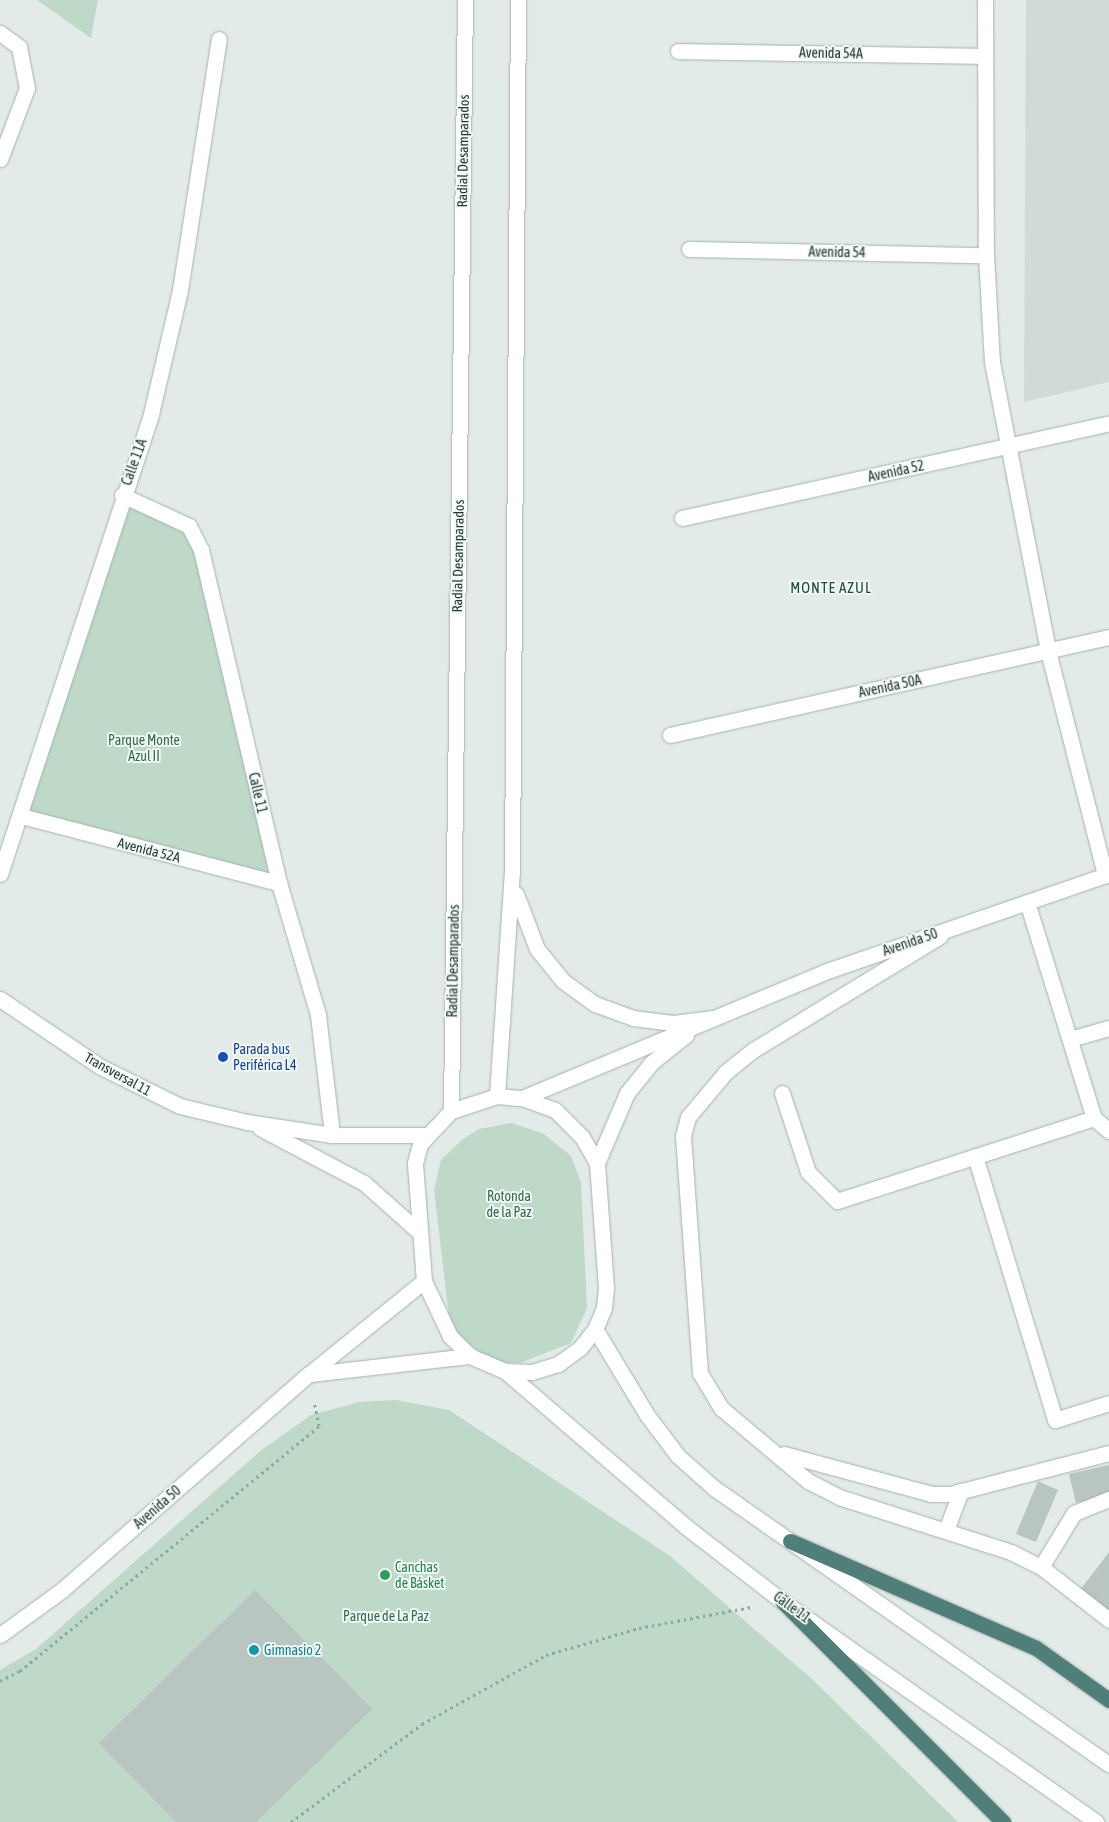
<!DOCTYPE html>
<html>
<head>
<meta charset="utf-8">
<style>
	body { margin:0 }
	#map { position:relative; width:1109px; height:1822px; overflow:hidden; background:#e2ebe8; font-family:"Asap Condensed",sans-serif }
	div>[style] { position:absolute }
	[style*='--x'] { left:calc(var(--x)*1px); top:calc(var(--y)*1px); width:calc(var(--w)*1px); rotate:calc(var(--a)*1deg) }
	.built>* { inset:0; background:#d1dad7 }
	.green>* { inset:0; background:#bed9c8 }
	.building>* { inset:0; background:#b8c5c1 }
	.path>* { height:3px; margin-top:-1.5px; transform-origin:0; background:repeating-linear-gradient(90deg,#86aba3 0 2.5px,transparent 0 6.5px) }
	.roads { filter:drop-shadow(0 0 1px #a5b2af) drop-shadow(0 0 1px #a5b2af) }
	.service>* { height:15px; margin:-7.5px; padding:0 7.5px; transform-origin:7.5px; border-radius:7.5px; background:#fff }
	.minor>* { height:15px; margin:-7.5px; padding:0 7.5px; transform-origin:7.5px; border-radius:7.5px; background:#fff }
	.tertiary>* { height:15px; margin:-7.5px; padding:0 7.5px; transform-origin:7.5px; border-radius:7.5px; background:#fff }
	.secondary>* { height:15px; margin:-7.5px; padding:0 7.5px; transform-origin:7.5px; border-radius:7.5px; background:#fff }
	.trunk>* { height:15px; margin:-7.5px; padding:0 7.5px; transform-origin:7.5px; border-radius:7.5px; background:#507e78 }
	.dots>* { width:14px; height:14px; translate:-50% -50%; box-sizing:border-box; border:2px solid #f2f8f5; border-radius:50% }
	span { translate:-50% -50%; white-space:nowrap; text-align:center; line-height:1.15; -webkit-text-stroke:4px #f2f8f5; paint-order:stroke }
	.street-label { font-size:14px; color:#243a36 }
	.park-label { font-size:14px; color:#336c4f }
	.transit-label { font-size:14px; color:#164399 }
	.left { translate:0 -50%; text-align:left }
	.leisure-label { font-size:14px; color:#27864d }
	.culture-label { font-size:14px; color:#0d838f }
	.neighbourhood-label { font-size:15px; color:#234944; letter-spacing:1px }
</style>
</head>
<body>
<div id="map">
	<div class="built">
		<div style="clip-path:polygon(1026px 0,1109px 0,1109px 382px,1024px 402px)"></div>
	</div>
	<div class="green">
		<div style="clip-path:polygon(37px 0,98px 0,91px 38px)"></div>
		<div style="clip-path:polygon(122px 495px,189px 526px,279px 883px,21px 816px)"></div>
		<div style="clip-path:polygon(512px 1123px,544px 1134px,571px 1156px,581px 1183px,587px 1308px,571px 1343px,520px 1363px,495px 1363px,458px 1336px,449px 1316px,434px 1190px,441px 1160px,463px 1139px,479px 1129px)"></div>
		<div style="clip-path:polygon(396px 1400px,449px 1410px,670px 1556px,812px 1679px,958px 1822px,0 1822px,0 1670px,36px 1649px,259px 1452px,311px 1415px,359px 1402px)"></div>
	</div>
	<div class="building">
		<div style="clip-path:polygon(1109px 1465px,1109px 1495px,1076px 1503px,1069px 1474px)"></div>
		<div style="clip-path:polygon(1038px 1481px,1058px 1490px,1036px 1542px,1016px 1534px)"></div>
		<div style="clip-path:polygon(1109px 1552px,1109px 1612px,1080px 1590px)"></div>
		<div style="clip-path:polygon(255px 1590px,372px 1709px,256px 1822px,176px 1822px,99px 1743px)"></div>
	</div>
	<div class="path">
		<div style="--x:0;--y:1681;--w:22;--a:-27"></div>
		<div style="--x:20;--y:1671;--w:387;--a:-39.3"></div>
		<div style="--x:319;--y:1426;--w:25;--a:-101"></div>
		<div style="--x:291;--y:1822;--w:164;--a:-36.8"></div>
		<div style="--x:422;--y:1724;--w:142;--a:-29.1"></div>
		<div style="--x:546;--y:1655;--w:97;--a:-16.2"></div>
		<div style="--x:639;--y:1628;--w:114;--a:-10.6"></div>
	</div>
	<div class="roads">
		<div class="service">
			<div style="--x:1027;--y:902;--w:226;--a:72.8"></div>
			<div style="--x:1094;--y:1118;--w:20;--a:41"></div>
			<div style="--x:940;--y:936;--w:219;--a:148.6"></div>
			<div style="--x:753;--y:1050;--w:36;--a:141"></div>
			<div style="--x:725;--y:1073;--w:57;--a:130.1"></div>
			<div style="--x:688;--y:1117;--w:20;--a:105"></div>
			<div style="--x:683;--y:1136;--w:238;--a:85.9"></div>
			<div style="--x:700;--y:1373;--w:41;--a:59"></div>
			<div style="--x:721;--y:1408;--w:114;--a:40"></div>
			<div style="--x:808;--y:1481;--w:35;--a:27"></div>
			<div style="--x:839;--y:1497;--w:181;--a:17.7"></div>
			<div style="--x:1011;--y:1552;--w:34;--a:27"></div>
			<div style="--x:1041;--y:1567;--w:86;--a:37.9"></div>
			<div style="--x:1070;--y:1039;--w:41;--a:-15.8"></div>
			<div style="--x:782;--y:1093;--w:83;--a:71.8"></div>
			<div style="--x:808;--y:1172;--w:41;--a:45"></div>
			<div style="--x:837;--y:1201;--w:270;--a:-17.9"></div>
			<div style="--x:975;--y:1156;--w:276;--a:73.1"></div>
			<div style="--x:1055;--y:1420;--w:57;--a:-17.5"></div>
			<div style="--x:784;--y:1454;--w:152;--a:15.2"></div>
			<div style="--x:931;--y:1494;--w:19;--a:0"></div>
			<div style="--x:950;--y:1494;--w:164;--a:-14.5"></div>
			<div style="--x:946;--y:1530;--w:42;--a:-69"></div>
			<div style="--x:1041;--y:1567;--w:63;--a:-58.6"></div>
			<div style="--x:1074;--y:1513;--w:38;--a:-22"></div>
		</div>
		<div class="minor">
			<div style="--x:985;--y:0;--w:255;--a:89.8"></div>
			<div style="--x:986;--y:255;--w:107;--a:86.8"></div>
			<div style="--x:992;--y:362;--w:294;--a:79"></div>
			<div style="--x:1048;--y:651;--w:231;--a:75.7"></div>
			<div style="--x:0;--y:33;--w:24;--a:36"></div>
			<div style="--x:19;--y:47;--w:42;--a:79"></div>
			<div style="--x:27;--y:88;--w:76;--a:110.8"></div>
			<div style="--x:678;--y:51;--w:305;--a:0.9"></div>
			<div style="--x:689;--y:249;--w:297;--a:1.2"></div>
			<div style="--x:122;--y:495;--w:74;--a:24.8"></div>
			<div style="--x:189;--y:526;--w:27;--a:63"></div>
			<div style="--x:201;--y:550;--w:342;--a:76.8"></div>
			<div style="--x:279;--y:883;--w:138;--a:73.5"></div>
			<div style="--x:318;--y:1015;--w:121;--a:83.3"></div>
			<div style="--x:682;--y:518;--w:437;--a:-12.5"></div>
			<div style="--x:670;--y:735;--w:450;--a:-12.6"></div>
			<div style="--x:21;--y:816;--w:267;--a:14.6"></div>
			<div style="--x:0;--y:874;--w:484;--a:-71.8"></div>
			<div style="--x:151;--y:414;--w:127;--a:-76.8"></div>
			<div style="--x:180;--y:290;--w:254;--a:-81.2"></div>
		</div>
		<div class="tertiary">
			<div style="--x:0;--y:999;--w:122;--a:34"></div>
			<div style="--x:101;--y:1067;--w:88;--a:26.3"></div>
			<div style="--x:180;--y:1106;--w:69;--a:13.4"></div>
			<div style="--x:247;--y:1122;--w:86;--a:8.7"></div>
			<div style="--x:332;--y:1135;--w:94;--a:0"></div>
			<div style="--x:522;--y:1098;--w:334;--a:-22.6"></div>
			<div style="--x:830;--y:970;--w:295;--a:-19"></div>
			<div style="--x:260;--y:1128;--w:118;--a:27.9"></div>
			<div style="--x:364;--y:1183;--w:72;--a:41.6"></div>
			<div style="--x:597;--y:1163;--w:76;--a:-66.8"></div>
			<div style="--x:627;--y:1093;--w:38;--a:-51"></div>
			<div style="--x:651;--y:1063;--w:45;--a:-38.7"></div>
			<div style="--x:311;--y:1374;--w:160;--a:-6.5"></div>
			<div style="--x:0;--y:1635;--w:77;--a:-36"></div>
			<div style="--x:62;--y:1590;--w:328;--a:-41.2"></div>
			<div style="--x:309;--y:1374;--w:148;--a:-39"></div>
		</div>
		<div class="secondary">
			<div style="--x:516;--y:894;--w:59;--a:69.1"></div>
			<div style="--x:537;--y:949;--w:41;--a:50.9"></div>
			<div style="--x:563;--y:981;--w:39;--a:36"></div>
			<div style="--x:595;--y:1004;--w:40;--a:20.2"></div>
			<div style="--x:633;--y:1018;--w:40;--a:7.1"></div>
			<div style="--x:673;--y:1023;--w:40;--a:-7.1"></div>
			<div style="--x:497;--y:1096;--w:224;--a:-86.2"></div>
			<div style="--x:512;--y:873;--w:873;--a:-89.61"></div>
			<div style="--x:497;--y:1096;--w:25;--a:5"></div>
			<div style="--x:522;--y:1098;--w:35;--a:20"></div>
			<div style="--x:555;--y:1110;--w:38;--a:45"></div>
			<div style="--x:582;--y:1137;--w:30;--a:60"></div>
			<div style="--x:597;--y:1163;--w:125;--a:85.9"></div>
			<div style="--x:606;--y:1288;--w:20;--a:96"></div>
			<div style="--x:604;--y:1308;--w:23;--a:113"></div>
			<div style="--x:595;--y:1329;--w:24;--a:128"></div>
			<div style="--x:580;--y:1348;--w:27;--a:144"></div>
			<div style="--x:558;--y:1364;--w:27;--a:163"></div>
			<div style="--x:532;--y:1372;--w:27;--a:-178"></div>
			<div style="--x:505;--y:1371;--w:38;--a:-157"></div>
			<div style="--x:470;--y:1356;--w:28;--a:-135"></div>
			<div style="--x:450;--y:1336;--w:61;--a:-115.3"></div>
			<div style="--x:424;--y:1281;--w:118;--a:-94.4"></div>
			<div style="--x:415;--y:1163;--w:20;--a:-75"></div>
			<div style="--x:420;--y:1144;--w:45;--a:-46.8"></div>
			<div style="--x:451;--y:1111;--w:48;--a:-18.1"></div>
			<div style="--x:451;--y:1111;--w:1111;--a:-89.28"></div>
			<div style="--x:595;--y:1329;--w:100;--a:58.8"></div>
			<div style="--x:647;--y:1415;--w:51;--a:52.9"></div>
			<div style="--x:678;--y:1456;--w:48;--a:41.6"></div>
			<div style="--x:714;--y:1488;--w:482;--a:35"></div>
			<div style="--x:505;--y:1371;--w:238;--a:40.7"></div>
			<div style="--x:685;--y:1526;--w:123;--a:37.7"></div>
			<div style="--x:782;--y:1601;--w:384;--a:35.1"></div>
		</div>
		<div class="trunk">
			<div style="--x:790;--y:1541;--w:268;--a:23.5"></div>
			<div style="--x:1036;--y:1648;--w:90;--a:35.5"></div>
			<div style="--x:782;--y:1601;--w:313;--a:45"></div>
		</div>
	</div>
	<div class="dots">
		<div style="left:223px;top:1057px;background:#1a4fb4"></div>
		<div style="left:385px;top:1575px;background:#2e9e5b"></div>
		<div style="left:254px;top:1650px;background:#0f9aa8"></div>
	</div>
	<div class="street-label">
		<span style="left:831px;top:53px;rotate:1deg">Avenida 54A</span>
		<span style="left:463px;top:151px;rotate:-89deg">Radial Desamparados</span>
		<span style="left:837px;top:252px;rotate:1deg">Avenida 54</span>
		<span style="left:134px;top:462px;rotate:-70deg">Calle 11A</span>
		<span style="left:896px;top:471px;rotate:-12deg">Avenida 52</span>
		<span style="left:458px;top:556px;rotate:-89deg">Radial Desamparados</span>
		<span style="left:890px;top:686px;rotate:-12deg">Avenida 50A</span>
		<span style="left:258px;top:793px;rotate:77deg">Calle 11</span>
		<span style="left:149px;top:850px;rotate:14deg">Avenida 52A</span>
		<span style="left:910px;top:942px;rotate:-19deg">Avenida 50</span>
		<span style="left:453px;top:961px;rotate:-89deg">Radial Desamparados</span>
		<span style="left:118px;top:1074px;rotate:29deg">Transversal 11</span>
		<span style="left:157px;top:1507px;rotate:-41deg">Avenida 50</span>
		<span style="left:792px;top:1607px;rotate:36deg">Calle 11</span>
	</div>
	<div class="park-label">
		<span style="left:144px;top:748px">Parque Monte<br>Azul II</span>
		<span style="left:509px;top:1204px">Rotonda<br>de la Paz</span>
		<span style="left:386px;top:1616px">Parque de La Paz</span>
	</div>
	<div class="transit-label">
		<span class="left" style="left:233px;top:1057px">Parada bus<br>Periférica L4</span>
	</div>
	<div class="leisure-label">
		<span class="left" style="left:395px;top:1575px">Canchas<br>de Básket</span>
	</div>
	<div class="culture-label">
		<span class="left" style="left:264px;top:1650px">Gimnasio 2</span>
	</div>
	<div class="neighbourhood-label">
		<span style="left:831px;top:588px">MONTE AZUL</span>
	</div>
</div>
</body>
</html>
